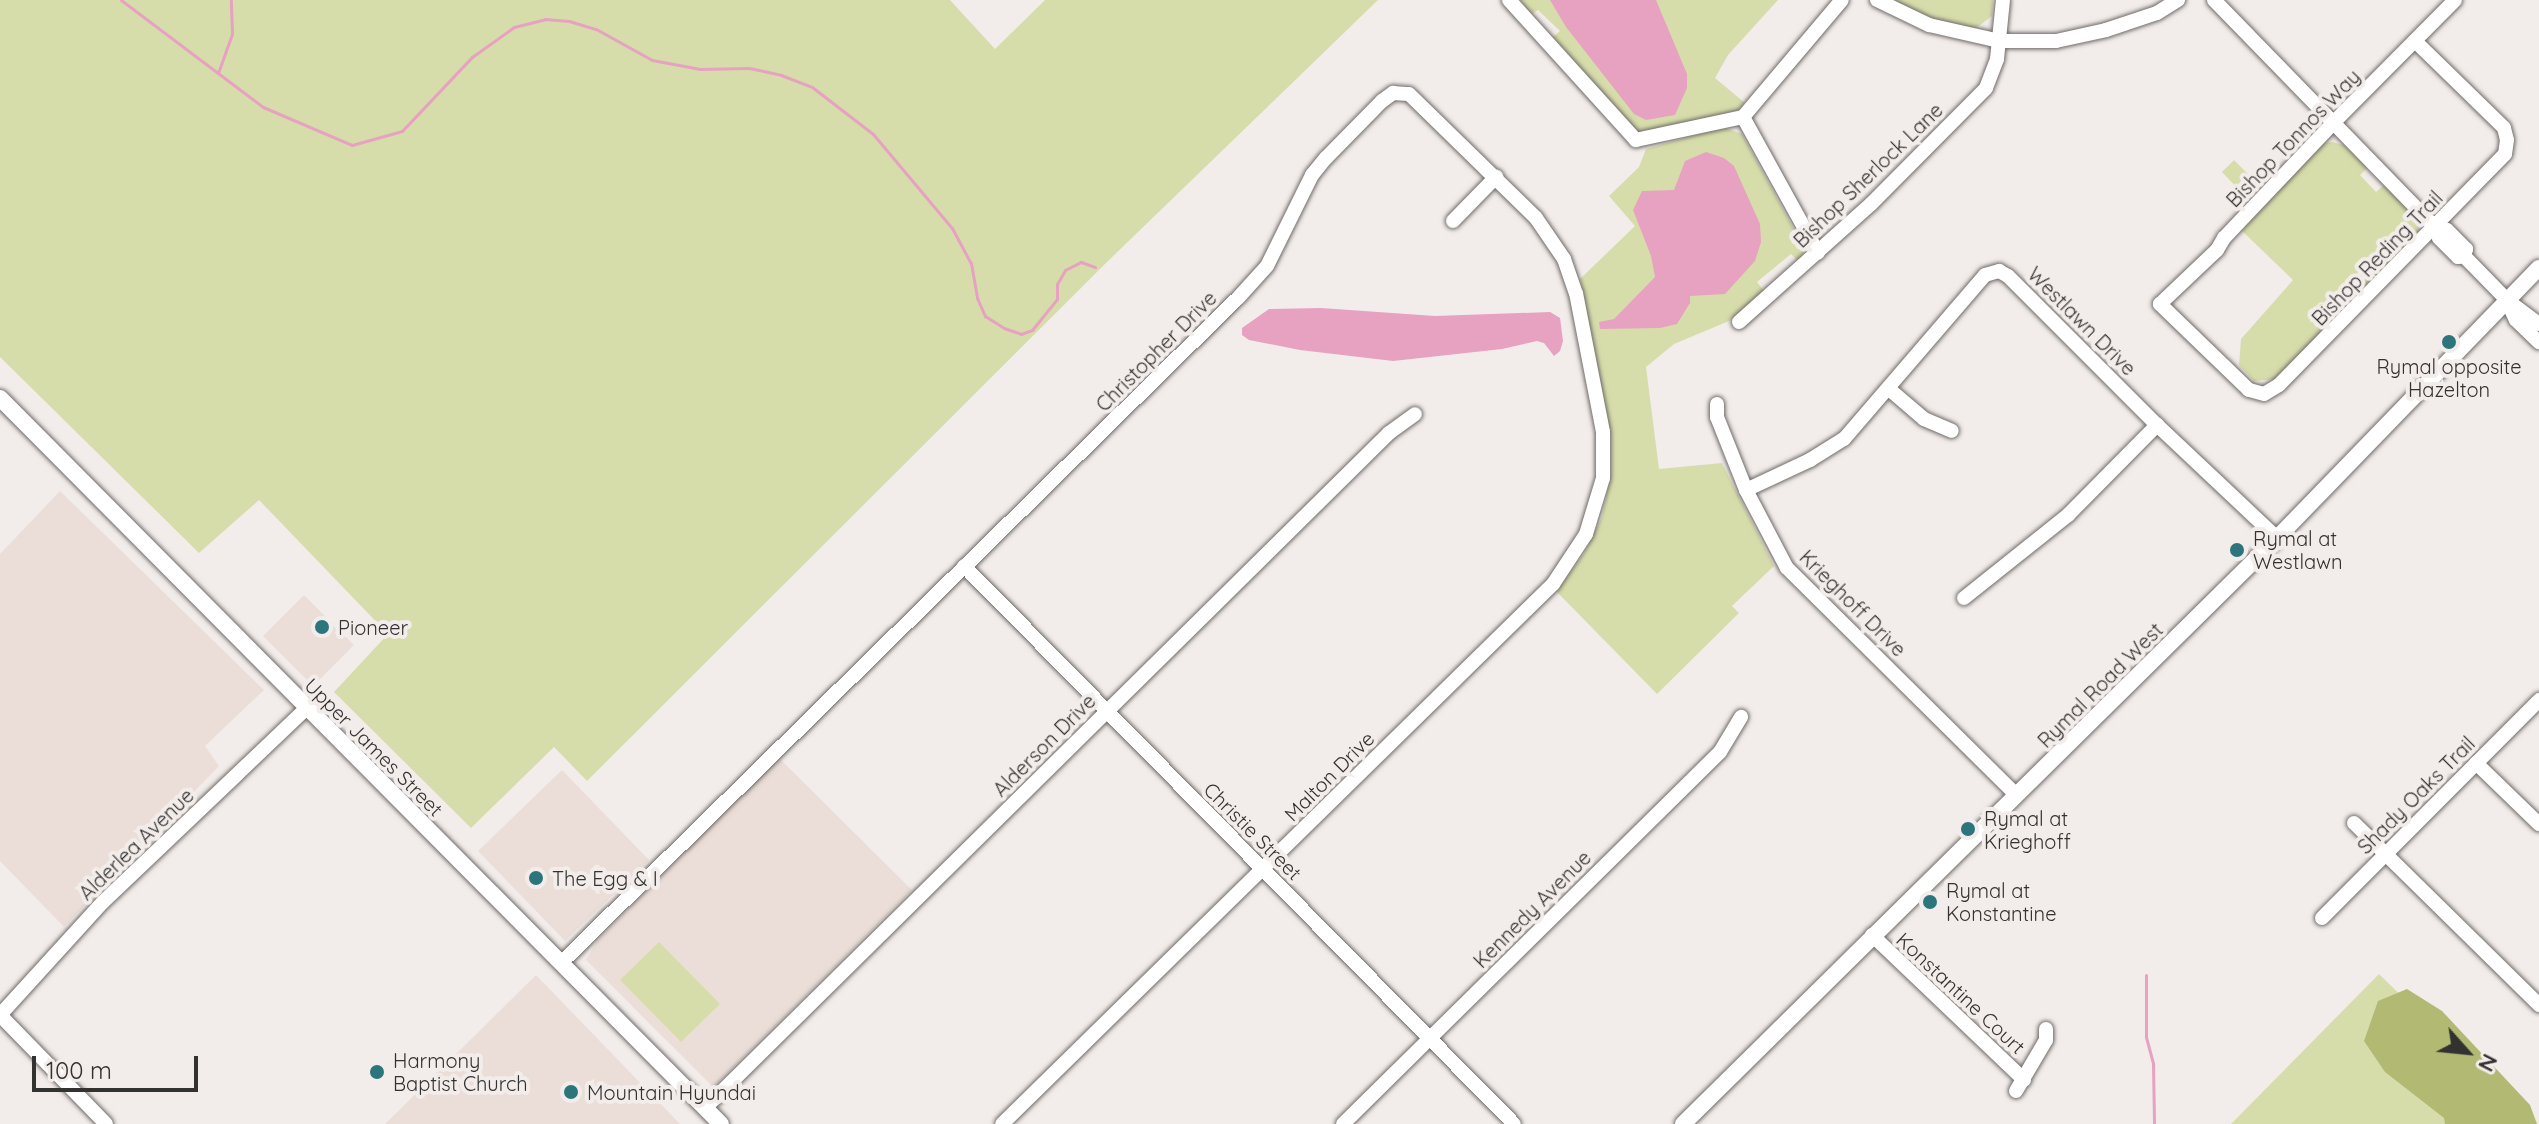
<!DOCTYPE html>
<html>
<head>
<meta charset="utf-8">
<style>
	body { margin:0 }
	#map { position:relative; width:2539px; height:1124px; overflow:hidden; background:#f2edea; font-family:Quicksand,sans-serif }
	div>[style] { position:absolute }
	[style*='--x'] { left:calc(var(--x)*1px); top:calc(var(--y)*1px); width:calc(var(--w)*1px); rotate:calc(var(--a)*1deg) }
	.built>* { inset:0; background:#ebded8 }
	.green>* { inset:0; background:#d7ddaa }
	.forest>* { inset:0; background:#b2b973 }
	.water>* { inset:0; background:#e7a1c1 }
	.stream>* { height:3px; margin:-1.5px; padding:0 1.5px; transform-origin:1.5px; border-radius:1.5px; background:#e7a1c1 }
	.roads { filter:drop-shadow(0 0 2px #6f6a68) drop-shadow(0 0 2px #6f6a68) }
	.minor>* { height:14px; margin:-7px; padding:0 7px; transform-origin:7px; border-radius:7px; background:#fff }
	.major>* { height:16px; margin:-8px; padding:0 8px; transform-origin:8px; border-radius:8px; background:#fff }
	.dots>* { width:22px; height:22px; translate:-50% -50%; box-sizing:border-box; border:4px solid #f2edea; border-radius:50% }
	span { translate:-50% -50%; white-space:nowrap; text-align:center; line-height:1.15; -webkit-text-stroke:8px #f2edea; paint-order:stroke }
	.street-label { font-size:20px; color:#343231 }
	.poi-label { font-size:20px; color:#343231 }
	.left { translate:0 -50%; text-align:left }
	.north { position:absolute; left:2427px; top:1012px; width:80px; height:80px; -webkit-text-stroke:6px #f2edea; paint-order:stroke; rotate:117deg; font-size:22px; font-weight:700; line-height:32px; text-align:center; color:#343231 }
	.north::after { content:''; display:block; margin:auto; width:28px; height:36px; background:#343231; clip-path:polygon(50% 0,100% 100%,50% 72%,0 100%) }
	.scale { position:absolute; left:32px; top:1056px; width:166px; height:36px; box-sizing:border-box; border:4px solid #343231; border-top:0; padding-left:10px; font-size:24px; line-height:28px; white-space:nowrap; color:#343231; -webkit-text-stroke:6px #f2edea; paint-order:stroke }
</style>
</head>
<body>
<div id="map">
	<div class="built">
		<div style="clip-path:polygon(60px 491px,264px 690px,205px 746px,219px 766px,64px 927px,0 861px,0 554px)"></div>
		<div style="clip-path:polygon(304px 595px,354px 645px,313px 686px,263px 636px)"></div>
		<div style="clip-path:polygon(779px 758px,912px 890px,713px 1087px,586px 960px,597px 941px)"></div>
		<div style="clip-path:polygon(562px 770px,649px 860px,565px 941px,478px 851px)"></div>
		<div style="clip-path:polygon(536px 975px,680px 1124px,385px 1124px)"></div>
	</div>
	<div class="green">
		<div style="clip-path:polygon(0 0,950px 0,995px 49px,1045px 0,1378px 0,1107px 262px,587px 781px,554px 747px,471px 828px,334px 692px,388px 634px,259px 500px,199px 553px,0 357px)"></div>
		<div style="clip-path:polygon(1520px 0,1778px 0,1728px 55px,1715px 78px,1745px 103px,1737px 111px,1638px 133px,1553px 37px,1560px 31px,1538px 10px,1532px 14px)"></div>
		<div style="clip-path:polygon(1895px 0,1993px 0,1992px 16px,1976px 28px,1957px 27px,1913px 12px)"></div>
		<div style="clip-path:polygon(1723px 127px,1742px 134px,1805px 250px,1799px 262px,1791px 254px,1757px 282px,1765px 292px,1729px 321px,1674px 344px,1646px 367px,1659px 469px,1722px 463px,1774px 566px,1732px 606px,1739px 613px,1657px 694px,1556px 591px,1584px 554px,1602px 517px,1611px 474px,1611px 436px,1580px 279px,1635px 226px,1609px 196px,1639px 167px,1646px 149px)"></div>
		<div style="clip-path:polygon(2332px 142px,2344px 145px,2367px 168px,2360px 175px,2376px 192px,2384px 185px,2415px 217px,2419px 230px,2415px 240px,2276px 379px,2254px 381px,2239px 365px,2241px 339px,2293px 280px,2238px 227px,2322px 143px)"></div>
		<div style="clip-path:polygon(2234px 160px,2253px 179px,2240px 191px,2222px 172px)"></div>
		<div style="clip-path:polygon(659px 942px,720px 1004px,681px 1042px,620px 980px)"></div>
		<div style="clip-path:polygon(2379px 974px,2533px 1124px,2231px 1124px)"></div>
	</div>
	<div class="forest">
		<div style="clip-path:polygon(2407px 989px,2442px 1011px,2530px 1105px,2537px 1124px,2445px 1124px,2444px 1118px,2385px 1072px,2364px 1041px,2378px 1001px)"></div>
	</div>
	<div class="water">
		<div style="clip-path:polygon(1550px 0,1656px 0,1687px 74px,1687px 88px,1675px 115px,1646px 120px,1634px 114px,1566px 27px)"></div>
		<div style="clip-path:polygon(1706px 152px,1724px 158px,1734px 166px,1760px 224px,1761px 242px,1755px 261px,1725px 294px,1690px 296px,1690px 303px,1677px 324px,1660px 328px,1600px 329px,1599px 322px,1614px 319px,1655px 277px,1651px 256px,1633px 210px,1642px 191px,1674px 190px,1685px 161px)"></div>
		<div style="clip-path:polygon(1321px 308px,1435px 316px,1550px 312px,1560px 318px,1563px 341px,1560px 351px,1554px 356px,1544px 343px,1537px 341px,1502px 349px,1393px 361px,1300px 350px,1249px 340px,1242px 335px,1242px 328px,1269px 309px)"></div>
	</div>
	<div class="stream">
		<div style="--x:121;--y:0;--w:178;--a:37"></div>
		<div style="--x:263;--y:107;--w:97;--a:23.1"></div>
		<div style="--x:352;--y:145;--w:52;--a:-15.6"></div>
		<div style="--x:402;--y:131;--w:102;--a:-46.6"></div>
		<div style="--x:472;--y:57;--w:52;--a:-35.5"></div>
		<div style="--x:514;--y:27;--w:32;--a:-14"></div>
		<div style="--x:545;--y:19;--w:24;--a:5"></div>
		<div style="--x:569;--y:21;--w:28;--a:17"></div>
		<div style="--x:596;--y:29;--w:64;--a:29"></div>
		<div style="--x:652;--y:60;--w:49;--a:10.6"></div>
		<div style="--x:700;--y:69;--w:49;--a:-1.2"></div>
		<div style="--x:749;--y:68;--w:33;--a:12"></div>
		<div style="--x:781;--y:75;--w:33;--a:21"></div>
		<div style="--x:812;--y:87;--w:77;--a:37.6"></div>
		<div style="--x:873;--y:134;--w:123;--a:50"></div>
		<div style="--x:952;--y:228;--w:40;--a:62"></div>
		<div style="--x:971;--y:263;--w:36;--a:80"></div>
		<div style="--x:977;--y:298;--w:20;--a:66"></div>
		<div style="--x:985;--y:316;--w:22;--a:32"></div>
		<div style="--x:1004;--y:328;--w:18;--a:19"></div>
		<div style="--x:1021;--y:334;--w:12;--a:-20"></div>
		<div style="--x:1032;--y:330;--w:40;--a:-51"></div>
		<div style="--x:1057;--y:299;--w:15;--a:-90"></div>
		<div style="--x:1057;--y:284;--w:16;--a:-60"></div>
		<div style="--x:1065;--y:270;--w:18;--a:-27"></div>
		<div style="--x:1081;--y:262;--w:15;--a:20"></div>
		<div style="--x:218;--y:73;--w:41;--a:-70.3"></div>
		<div style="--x:232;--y:34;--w:34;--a:-92"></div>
		<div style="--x:2146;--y:975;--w:62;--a:90"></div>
		<div style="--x:2146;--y:1037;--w:28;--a:75"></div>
		<div style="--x:2153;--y:1064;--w:60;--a:89"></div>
	</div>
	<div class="roads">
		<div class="minor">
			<div style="--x:1509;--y:0;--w:189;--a:47.8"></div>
			<div style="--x:1636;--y:140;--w:109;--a:-12.1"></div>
			<div style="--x:1877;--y:0;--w:58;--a:25.7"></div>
			<div style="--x:1929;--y:25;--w:73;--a:12.7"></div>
			<div style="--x:2000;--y:41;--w:56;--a:0"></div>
			<div style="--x:2056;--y:41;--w:51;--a:-12.4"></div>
			<div style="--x:2106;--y:30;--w:54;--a:-18.4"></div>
			<div style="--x:2157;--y:13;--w:25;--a:-32"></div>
			<div style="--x:2214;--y:0;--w:318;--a:45.8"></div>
			<div style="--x:2436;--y:228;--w:10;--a:73"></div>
			<div style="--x:2439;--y:238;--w:27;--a:45"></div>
			<div style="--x:2458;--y:257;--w:6;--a:-9"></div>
			<div style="--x:2464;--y:256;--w:62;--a:45.7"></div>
			<div style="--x:2507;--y:300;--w:40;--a:37"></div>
			<div style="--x:2415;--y:41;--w:124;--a:44.3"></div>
			<div style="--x:2504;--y:128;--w:12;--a:76"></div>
			<div style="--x:2507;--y:140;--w:14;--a:98"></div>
			<div style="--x:2505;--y:154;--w:323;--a:134.4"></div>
			<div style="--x:2279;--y:385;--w:17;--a:149"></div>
			<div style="--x:2264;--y:394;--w:16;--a:-165"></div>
			<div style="--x:2249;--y:390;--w:124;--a:-136"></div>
			<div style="--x:2160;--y:304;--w:79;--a:-43.5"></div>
			<div style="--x:2217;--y:250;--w:14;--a:-60"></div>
			<div style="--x:2224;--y:238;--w:158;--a:-46.5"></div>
			<div style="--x:2333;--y:123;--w:173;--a:-45.2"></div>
			<div style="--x:1743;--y:117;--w:155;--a:61.1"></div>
			<div style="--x:1743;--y:117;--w:153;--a:-49.8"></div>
			<div style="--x:1453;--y:221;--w:62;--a:-45.7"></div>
			<div style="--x:2436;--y:228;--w:11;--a:10"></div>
			<div style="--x:2447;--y:230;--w:27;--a:45"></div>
			<div style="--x:2466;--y:249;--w:7;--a:106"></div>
			<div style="--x:2507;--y:301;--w:21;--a:65"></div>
			<div style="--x:2516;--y:320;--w:32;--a:44"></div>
			<div style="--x:1739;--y:322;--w:177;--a:-41.8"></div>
			<div style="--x:1871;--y:204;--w:163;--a:-45.2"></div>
			<div style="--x:1986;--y:88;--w:31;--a:-69"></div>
			<div style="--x:1997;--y:59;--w:59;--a:-84.2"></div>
			<div style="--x:1889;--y:389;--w:46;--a:40.6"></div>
			<div style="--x:1924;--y:419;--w:30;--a:23"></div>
			<div style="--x:1717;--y:404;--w:13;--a:90"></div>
			<div style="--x:1717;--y:417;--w:79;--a:68.3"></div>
			<div style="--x:1746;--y:490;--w:88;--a:62.3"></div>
			<div style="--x:1787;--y:568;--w:322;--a:44.7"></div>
			<div style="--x:1746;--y:490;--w:71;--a:-25.1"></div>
			<div style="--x:1810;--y:460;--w:40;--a:-32"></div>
			<div style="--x:1844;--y:439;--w:216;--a:-49.3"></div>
			<div style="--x:1985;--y:275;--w:15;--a:-16"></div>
			<div style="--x:1999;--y:271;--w:10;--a:29"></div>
			<div style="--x:2008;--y:276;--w:211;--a:45"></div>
			<div style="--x:2157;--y:425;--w:165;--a:43.3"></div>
			<div style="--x:964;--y:566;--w:783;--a:45.41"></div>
			<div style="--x:1964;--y:598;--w:133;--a:-38.6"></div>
			<div style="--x:2068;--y:515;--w:127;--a:-45.3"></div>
			<div style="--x:2476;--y:763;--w:88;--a:44.1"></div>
			<div style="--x:2354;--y:823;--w:260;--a:44.5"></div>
			<div style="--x:2322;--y:918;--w:308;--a:-45.1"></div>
			<div style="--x:1872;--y:935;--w:210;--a:43.6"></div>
			<div style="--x:561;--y:963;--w:949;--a:-44.49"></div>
			<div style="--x:1238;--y:298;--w:43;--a:-47.8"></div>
			<div style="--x:1267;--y:266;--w:102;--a:-63.7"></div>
			<div style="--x:1312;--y:175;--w:22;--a:-51"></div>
			<div style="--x:1326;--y:158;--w:80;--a:-45.5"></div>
			<div style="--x:1382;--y:101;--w:14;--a:-36"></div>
			<div style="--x:1393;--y:93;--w:16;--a:4"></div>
			<div style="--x:1409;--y:94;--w:177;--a:44.3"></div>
			<div style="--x:1536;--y:218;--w:50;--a:55.7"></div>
			<div style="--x:1564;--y:259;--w:36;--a:71"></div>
			<div style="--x:1576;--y:293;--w:142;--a:79"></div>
			<div style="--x:1603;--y:432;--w:46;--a:90"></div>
			<div style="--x:1603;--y:478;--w:59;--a:106.9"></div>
			<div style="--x:1586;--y:534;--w:60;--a:123.4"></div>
			<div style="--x:1553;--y:584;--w:771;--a:135.58"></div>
			<div style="--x:0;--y:1015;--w:153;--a:-47.7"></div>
			<div style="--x:103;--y:902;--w:282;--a:-43.6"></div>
			<div style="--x:0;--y:1015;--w:152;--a:45.8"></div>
			<div style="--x:2016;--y:1091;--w:59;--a:-59.5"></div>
			<div style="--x:2046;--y:1040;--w:11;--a:-90"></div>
			<div style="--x:705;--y:1108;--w:961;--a:-44.62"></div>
			<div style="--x:1389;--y:433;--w:32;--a:-36"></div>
			<div style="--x:1343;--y:1124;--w:530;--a:-44.62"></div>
			<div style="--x:1720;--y:752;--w:41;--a:-59"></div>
		</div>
		<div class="major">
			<div style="--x:0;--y:398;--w:1023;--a:45.2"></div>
			<div style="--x:1683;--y:1124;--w:834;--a:-44.61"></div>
			<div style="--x:2277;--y:538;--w:376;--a:-45.9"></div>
		</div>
	</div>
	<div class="dots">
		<div style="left:2449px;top:342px;background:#2c757d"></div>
		<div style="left:2237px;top:550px;background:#2c757d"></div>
		<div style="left:322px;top:627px;background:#2c757d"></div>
		<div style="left:1968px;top:829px;background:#2c757d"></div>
		<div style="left:536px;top:878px;background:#2c757d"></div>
		<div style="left:1930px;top:902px;background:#2c757d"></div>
		<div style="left:377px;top:1072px;background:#2c757d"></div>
		<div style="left:571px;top:1092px;background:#2c757d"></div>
	</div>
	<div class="street-label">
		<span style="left:2293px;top:138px;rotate:-46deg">Bishop Tonnos Way</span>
		<span style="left:1868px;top:175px;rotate:-44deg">Bishop Sherlock Lane</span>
		<span style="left:2377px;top:258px;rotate:-46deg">Bishop Reding Trail</span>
		<span style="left:2082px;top:321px;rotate:45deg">Westlawn Drive</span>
		<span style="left:1156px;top:351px;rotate:-45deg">Christopher Drive</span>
		<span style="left:1853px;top:603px;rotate:45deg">Krieghoff Drive</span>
		<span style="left:2100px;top:685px;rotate:-45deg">Rymal Road West</span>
		<span style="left:1044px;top:745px;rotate:-45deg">Alderson Drive</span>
		<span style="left:374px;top:747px;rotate:45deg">Upper James Street</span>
		<span style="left:1329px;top:776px;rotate:-45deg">Malton Drive</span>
		<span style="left:2416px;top:795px;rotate:-45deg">Shady Oaks Trail</span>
		<span style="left:1253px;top:831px;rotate:45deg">Christie Street</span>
		<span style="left:136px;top:844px;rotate:-44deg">Alderlea Avenue</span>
		<span style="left:1532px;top:909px;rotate:-45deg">Kennedy Avenue</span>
		<span style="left:1961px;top:993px;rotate:43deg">Konstantine Court</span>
	</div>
	<div class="poi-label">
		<span style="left:2449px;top:378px">Rymal opposite<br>Hazelton</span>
		<span class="left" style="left:2253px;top:550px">Rymal at<br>Westlawn</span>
		<span class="left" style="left:338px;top:627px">Pioneer</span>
		<span class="left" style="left:1984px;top:830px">Rymal at<br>Krieghoff</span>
		<span class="left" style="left:552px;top:878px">The Egg &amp; I</span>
		<span class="left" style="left:1946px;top:902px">Rymal at<br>Konstantine</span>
		<span class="left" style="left:393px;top:1072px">Harmony<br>Baptist Church</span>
		<span class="left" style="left:587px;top:1092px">Mountain Hyundai</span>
	</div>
	<div class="north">N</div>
	<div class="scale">100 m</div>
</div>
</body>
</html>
